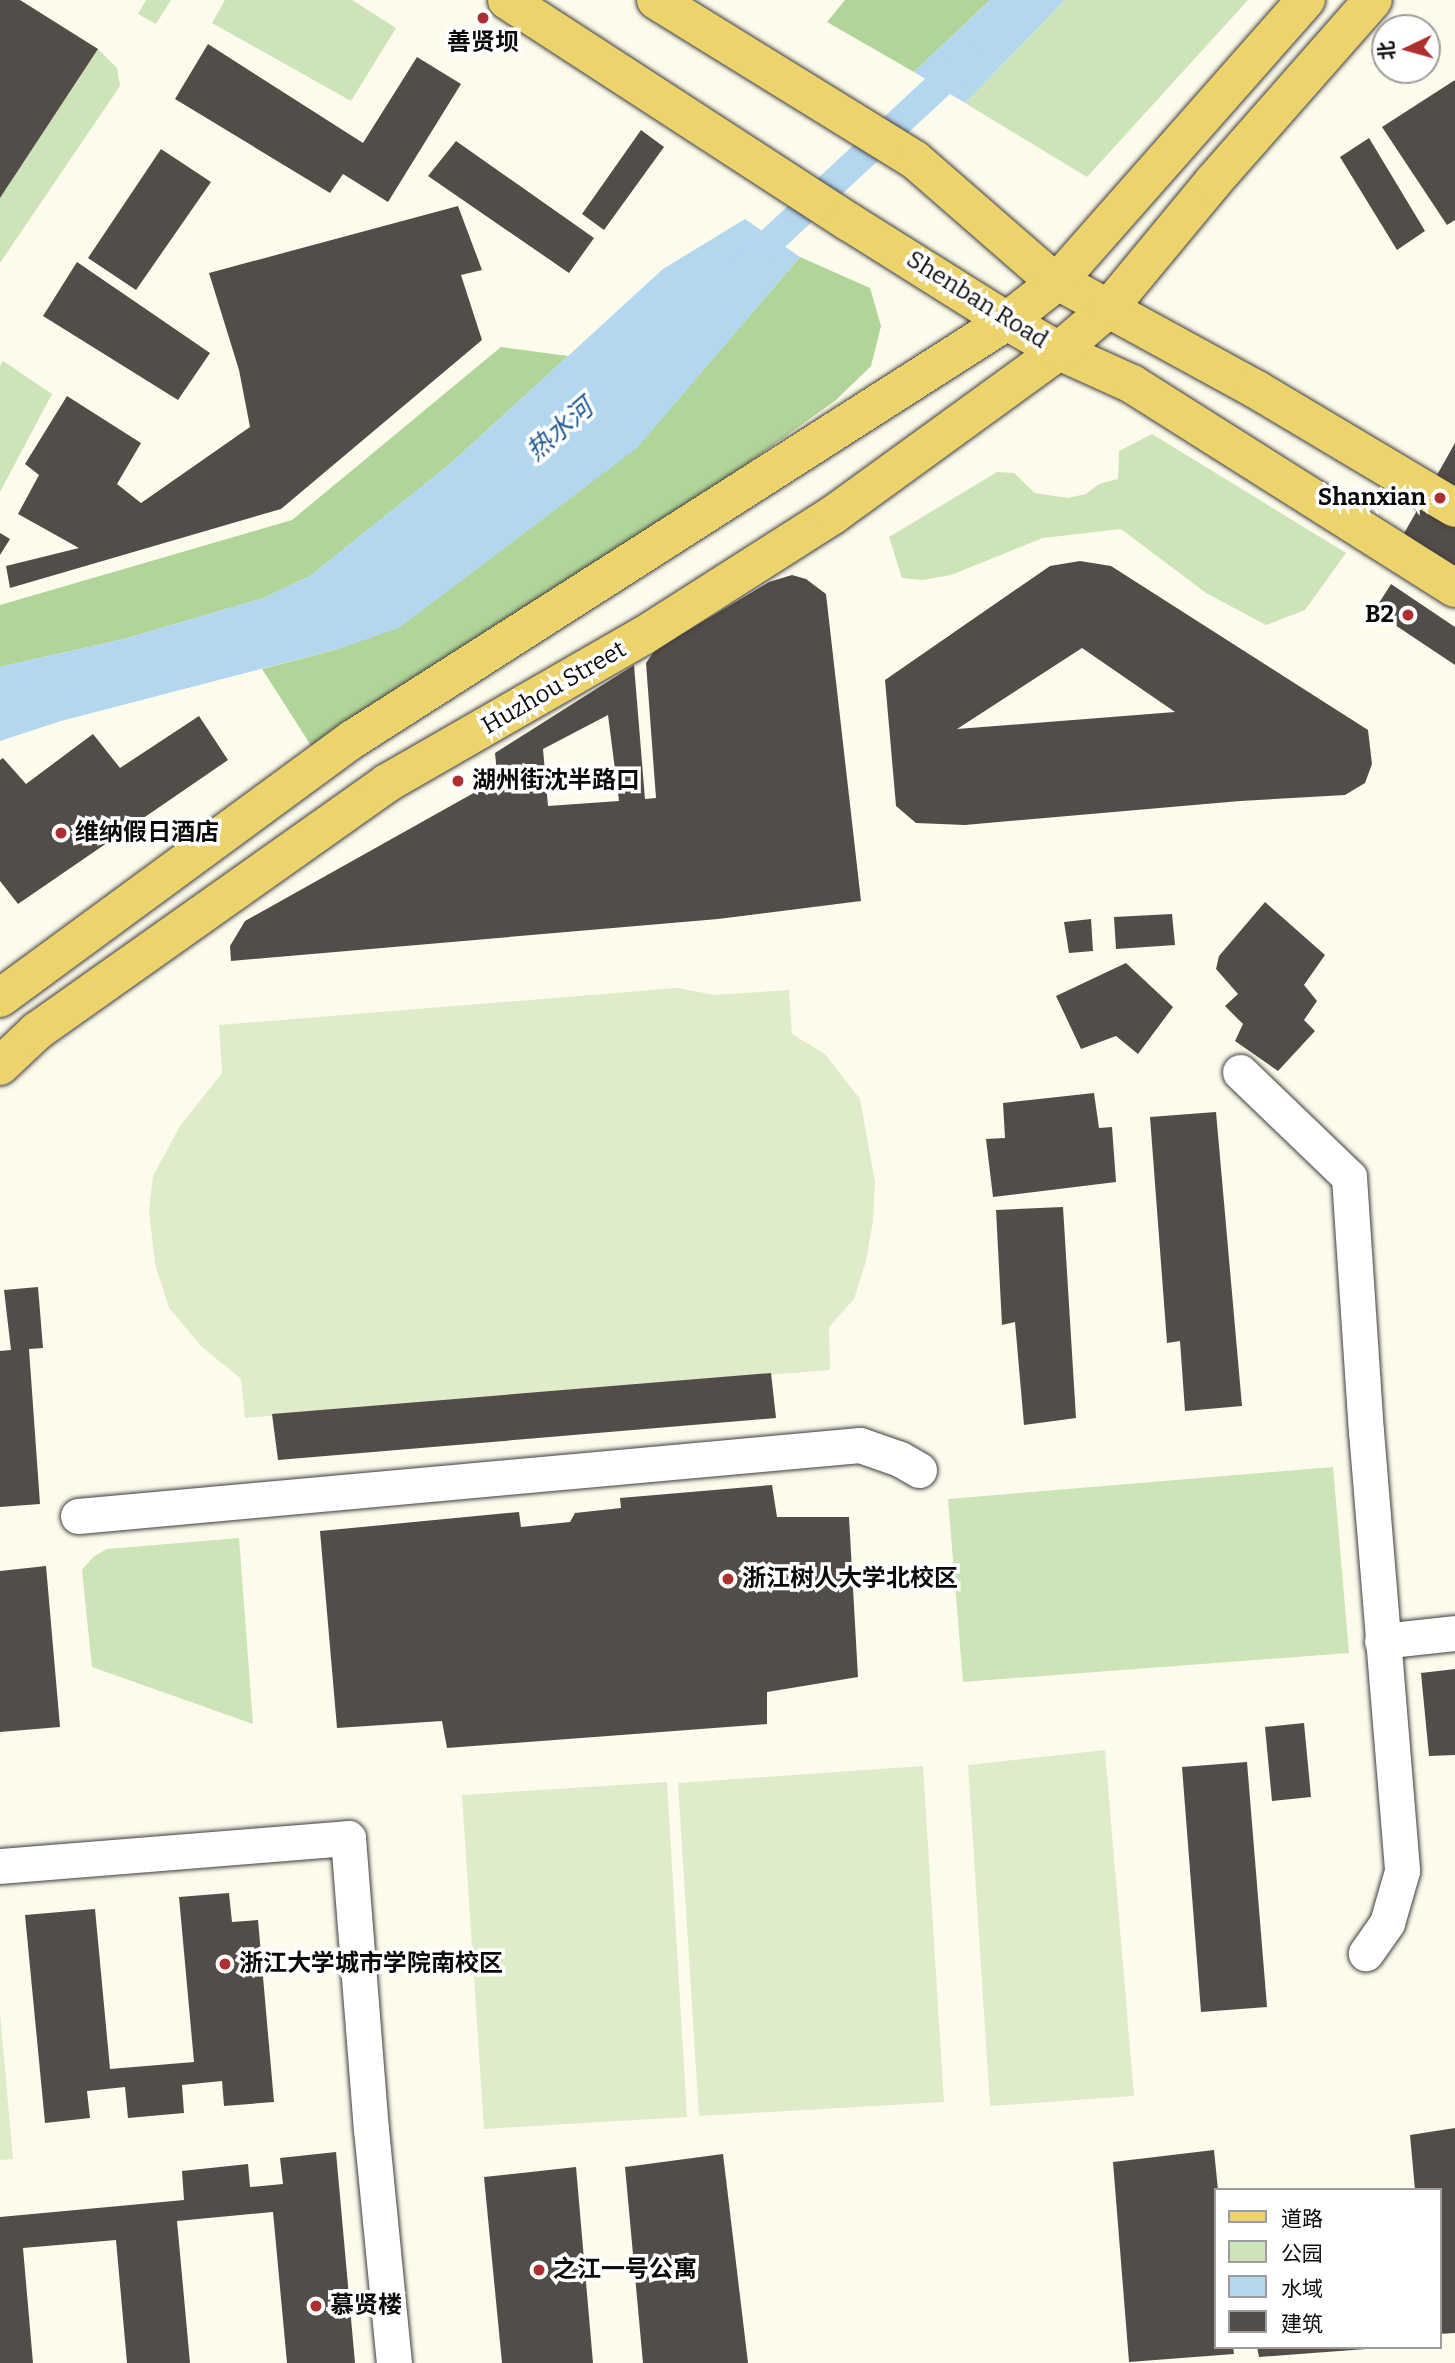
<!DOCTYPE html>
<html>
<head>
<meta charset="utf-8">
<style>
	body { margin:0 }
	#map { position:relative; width:1455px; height:2363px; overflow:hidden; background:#fdfbeb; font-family:Bitter,"Noto Sans SC",serif }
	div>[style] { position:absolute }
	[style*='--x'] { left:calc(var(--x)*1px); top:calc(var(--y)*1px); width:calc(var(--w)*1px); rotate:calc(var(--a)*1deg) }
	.green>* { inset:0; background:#cde4b8 }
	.forest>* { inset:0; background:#b1d499 }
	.pitch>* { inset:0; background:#dfecc9 }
	.water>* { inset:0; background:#b4d7f0 }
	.canal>* { height:28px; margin:-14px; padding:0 14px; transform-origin:14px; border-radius:14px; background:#b4d7f0 }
	.building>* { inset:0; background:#534d49 }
	.roads { filter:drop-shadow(0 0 2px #3e3e3e) drop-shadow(0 0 2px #3e3e3e) }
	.minor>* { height:35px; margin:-17.5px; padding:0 17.5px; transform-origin:17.5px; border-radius:17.5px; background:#fff }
	.major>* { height:38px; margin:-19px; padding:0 19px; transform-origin:19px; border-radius:19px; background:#edd36b }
	.dots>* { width:19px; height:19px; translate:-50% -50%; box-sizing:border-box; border:4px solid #fff; border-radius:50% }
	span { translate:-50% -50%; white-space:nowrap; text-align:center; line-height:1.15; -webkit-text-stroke:7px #fff; paint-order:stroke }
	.poi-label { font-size:24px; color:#0b0b0b; font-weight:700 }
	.right { translate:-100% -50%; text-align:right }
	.left { translate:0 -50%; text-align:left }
	.street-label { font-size:24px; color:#0b0b0b }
	.water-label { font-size:26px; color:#205b92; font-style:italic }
	.legend { position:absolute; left:1214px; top:2188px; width:228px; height:161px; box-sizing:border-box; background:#fff; border:2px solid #9d9d9d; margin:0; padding:9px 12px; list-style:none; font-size:21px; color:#0b0b0b }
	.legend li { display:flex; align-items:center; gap:14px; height:35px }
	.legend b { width:35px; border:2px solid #9d9d9d }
	.north { position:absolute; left:1371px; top:14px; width:70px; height:70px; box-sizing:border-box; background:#fff; border:2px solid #9d9d9d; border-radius:50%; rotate:265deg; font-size:19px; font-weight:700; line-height:28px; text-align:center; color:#0b0b0b }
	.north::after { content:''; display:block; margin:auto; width:24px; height:32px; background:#af2f30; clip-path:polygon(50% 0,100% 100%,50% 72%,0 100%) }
</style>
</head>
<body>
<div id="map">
	<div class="green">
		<div style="clip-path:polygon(146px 0,171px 0,156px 24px,138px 14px)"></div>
		<div style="clip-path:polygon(225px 0,352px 0,396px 28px,351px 101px,212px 23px)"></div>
		<div style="clip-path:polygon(1065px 0,1248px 0,1087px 177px,965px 103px)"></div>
		<div style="clip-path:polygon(98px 49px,117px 68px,120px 86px,0 263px,0 198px)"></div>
		<div style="clip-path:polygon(3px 361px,52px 394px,0 492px,0 366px)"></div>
		<div style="clip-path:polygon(1152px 434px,1346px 553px,1305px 610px,1266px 625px,1206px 593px,1121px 529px,1043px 538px,951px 575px,922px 580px,902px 578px,889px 537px,997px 472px,1014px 473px,1035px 493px,1068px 498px,1086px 494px,1099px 484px,1118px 479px,1119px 451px)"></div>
		<div style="clip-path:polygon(1333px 1467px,1349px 1653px,963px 1682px,948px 1499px)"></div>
		<div style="clip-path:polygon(239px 1538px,253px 1724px,92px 1667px,82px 1570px,93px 1557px,107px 1549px)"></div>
	</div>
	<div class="forest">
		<div style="clip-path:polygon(845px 0,990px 0,914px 72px,827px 22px)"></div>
		<div style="clip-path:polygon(800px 257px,870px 288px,881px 326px,871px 366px,836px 400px,744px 466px,312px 747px,262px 669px,338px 649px,636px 448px)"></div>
		<div style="clip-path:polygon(501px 347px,568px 356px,450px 464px,310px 576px,264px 598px,124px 639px,0 667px,0 605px,292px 520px)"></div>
	</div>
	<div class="pitch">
		<div style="clip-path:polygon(677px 988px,715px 995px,789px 990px,792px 1034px,825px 1054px,860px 1099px,875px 1182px,873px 1221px,866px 1261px,854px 1299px,829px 1327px,830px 1370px,245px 1418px,241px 1379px,202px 1347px,169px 1308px,155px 1264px,149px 1210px,153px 1176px,180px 1126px,222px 1073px,219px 1025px)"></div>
		<div style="clip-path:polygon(1105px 1750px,1134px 2096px,990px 2106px,968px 1765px)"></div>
		<div style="clip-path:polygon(923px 1766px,944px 2102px,699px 2116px,678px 1783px)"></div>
		<div style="clip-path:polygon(667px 1782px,687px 2117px,484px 2129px,462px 1795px)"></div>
		<div style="clip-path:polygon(0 2013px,13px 2159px,0 2160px)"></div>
	</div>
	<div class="water">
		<div style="clip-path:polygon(990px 0,1065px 0,965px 103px,914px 72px)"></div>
		<div style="clip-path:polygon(745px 219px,800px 257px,637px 448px,399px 628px,338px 649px,61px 721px,0 741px,0 667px,124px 639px,264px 598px,310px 576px,450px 464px,663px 269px)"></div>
	</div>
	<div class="canal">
		<div style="--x:747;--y:263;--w:299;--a:-42.8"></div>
	</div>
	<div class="building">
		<div style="clip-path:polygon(0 0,20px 0,98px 49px,0 198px)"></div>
		<div style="clip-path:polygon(208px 44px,363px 143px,417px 57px,461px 84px,388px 202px,343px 174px,330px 193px,175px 99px)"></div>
		<div style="clip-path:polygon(1455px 80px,1455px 220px,1447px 225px,1382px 127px)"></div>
		<div style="clip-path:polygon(641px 130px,664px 147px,604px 230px,582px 214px)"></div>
		<div style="clip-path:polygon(1369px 138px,1425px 231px,1397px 250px,1340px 157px)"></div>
		<div style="clip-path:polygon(456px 141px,594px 238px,569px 273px,428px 176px)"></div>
		<div style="clip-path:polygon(161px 149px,211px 182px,136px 290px,88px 258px)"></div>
		<div style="clip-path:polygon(458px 206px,482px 270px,461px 275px,482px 340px,281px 509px,10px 588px,6px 566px,79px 548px,18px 514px,39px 475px,25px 464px,67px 396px,141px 443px,117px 484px,141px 503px,250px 427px,239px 370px,209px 273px)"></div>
		<div style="clip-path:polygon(77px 262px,210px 353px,178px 400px,43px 316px)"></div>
		<div style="clip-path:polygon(1455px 443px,1455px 581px,1393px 553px)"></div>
		<div style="clip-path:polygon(0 533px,10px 539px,0 555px)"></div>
		<div style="clip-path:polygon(evenodd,1080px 561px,1111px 566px,1368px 730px,1372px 764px,1365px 783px,1345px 795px,1240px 801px,965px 825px,916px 823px,896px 806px,885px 680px,1050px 566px,1080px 561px,1082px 648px,1175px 712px,957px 729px,1082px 648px)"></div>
		<div style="clip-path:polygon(evenodd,792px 575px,806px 579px,826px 594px,861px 901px,718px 919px,231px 961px,230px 946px,245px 921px,479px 790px,490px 786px,499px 793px,495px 753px,634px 665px,645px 799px,656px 798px,646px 663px,655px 650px,769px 582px,792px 575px,608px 715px,619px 801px,548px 806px,543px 749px,608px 715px)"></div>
		<div style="clip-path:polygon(1391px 584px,1455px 627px,1455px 665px,1374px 611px)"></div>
		<div style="clip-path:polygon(199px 716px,228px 760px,18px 904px,0 881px,0 760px,3px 758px,26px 784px,93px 734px,120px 768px)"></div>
		<div style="clip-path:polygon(1265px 902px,1325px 955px,1304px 985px,1317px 1001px,1304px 1020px,1315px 1031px,1278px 1071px,1235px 1041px,1243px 1024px,1225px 1006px,1238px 994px,1216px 969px,1219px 956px)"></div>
		<div style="clip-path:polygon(1172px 914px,1175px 945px,1116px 949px,1114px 917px)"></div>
		<div style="clip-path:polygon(1091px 919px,1093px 951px,1069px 953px,1064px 922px)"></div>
		<div style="clip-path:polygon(1126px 963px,1173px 1007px,1138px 1054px,1116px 1036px,1081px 1049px,1056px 996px)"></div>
		<div style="clip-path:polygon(1094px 1093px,1099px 1128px,1112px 1127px,1116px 1182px,993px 1197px,986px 1139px,1005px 1138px,1003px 1103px)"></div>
		<div style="clip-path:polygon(1216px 1112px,1242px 1406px,1185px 1411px,1180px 1341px,1167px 1343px,1150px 1117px)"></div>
		<div style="clip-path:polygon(1063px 1207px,1076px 1418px,1024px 1425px,1015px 1322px,1002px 1325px,996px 1210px)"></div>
		<div style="clip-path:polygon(38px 1287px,43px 1348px,29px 1349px,40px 1504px,0 1507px,0 1351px,11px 1350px,4px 1290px)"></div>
		<div style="clip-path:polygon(771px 1373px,776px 1418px,278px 1460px,272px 1414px)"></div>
		<div style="clip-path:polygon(772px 1485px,777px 1517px,849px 1517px,858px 1677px,767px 1692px,767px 1724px,447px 1748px,442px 1721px,337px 1728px,320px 1531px,519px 1512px,521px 1527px,570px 1522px,575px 1513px,621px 1508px,620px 1498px)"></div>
		<div style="clip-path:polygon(46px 1566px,60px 1727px,0 1732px,0 1571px)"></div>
		<div style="clip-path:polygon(1455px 1669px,1455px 1755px,1429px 1756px,1421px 1673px)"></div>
		<div style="clip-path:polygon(1304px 1723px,1311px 1797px,1272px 1801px,1265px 1727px)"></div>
		<div style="clip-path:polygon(1247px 1762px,1267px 2007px,1201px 2012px,1182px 1767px)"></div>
		<div style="clip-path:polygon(229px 1893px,232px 1922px,258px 1920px,274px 2102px,224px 2106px,222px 2081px,182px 2085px,184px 2113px,128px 2118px,125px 2087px,87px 2091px,90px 2118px,45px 2123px,25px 1915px,95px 1909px,110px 2069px,194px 2062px,179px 1897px)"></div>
		<div style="clip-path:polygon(1455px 2128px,1455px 2333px,1439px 2334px,1439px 2190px,1415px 2190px,1410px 2135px)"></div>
		<div style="clip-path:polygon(1214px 2150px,1218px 2190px,1215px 2190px,1215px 2347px,1233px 2347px,1234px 2354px,1129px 2362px,1113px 2162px)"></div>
		<div style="clip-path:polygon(336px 2152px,355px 2363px,287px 2363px,273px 2212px,177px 2221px,190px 2363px,127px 2363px,116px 2240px,23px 2248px,33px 2363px,0 2363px,0 2217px,184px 2200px,182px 2171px,248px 2164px,250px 2187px,283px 2184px,280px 2158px)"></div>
		<div style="clip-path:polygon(723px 2154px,748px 2363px,643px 2363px,625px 2167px)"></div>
		<div style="clip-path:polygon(576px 2167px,593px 2363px,502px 2363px,484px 2177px)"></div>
		<div style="clip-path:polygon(1257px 2347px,1366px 2347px,1366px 2349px,1259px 2357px)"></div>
	</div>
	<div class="roads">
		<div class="minor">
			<div style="--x:1240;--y:1072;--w:151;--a:43.9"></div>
			<div style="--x:1349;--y:1177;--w:255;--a:86.2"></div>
			<div style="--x:1366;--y:1431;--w:441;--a:85.3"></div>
			<div style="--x:1402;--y:1871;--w:54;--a:106.1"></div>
			<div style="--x:1387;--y:1923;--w:37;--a:125"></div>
			<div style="--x:78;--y:1516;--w:785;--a:-5.19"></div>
			<div style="--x:860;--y:1445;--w:42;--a:19.3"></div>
			<div style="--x:900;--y:1459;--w:22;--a:30"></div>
			<div style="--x:1382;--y:1641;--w:73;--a:-6.3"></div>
			<div style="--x:0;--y:1866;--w:349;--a:-4.6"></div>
			<div style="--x:348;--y:1838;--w:292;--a:85.5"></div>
			<div style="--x:371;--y:2129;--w:235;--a:84.4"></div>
		</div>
		<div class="major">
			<div style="--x:507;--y:0;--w:408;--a:33"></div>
			<div style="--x:849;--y:222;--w:186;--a:32.1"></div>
			<div style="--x:1007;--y:321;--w:60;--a:30"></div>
			<div style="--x:1059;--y:351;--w:80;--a:24.3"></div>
			<div style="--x:1132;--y:384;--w:382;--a:32.3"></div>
			<div style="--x:656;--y:0;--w:304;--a:31.7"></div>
			<div style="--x:915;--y:160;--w:175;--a:41.1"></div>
			<div style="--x:1047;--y:275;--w:239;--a:28.7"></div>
			<div style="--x:1257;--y:390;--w:230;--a:30.8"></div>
			<div style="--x:0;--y:998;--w:438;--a:-36.3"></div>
			<div style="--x:353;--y:739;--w:776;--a:-32.58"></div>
			<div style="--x:1007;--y:321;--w:65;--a:-38.1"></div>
			<div style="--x:1058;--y:281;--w:375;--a:-48.6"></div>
			<div style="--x:0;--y:1066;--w:51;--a:-43.4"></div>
			<div style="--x:37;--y:1031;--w:429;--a:-35.3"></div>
			<div style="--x:387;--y:783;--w:295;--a:-29.9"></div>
			<div style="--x:643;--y:636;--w:225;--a:-32.5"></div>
			<div style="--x:833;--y:515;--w:279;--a:-36"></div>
			<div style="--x:1059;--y:351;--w:65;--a:-40.6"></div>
			<div style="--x:1108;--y:309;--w:165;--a:-50.4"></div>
			<div style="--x:1213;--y:182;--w:242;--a:-48.7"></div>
		</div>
	</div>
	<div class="dots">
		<div style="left:483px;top:18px;background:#af2f30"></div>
		<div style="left:1440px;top:498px;background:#af2f30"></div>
		<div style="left:1408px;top:615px;background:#af2f30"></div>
		<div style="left:458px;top:781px;background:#af2f30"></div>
		<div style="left:61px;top:833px;background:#af2f30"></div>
		<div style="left:728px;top:1579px;background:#af2f30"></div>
		<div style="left:225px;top:1964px;background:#af2f30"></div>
		<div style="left:539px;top:2270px;background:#af2f30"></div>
		<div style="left:316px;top:2306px;background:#af2f30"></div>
	</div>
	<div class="poi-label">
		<span style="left:483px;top:43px">善贤坝</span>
		<span class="right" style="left:1426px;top:498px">Shanxian</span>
		<span class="right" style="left:1394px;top:615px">B2</span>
		<span class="left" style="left:472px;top:781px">湖州街沈半路口</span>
		<span class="left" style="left:75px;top:833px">维纳假日酒店</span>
		<span class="left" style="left:742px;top:1579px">浙江树人大学北校区</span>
		<span class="left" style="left:239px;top:1964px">浙江大学城市学院南校区</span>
		<span class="left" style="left:553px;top:2270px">之江一号公寓</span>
		<span class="left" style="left:330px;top:2306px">慕贤楼</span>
	</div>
	<div class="street-label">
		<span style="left:977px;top:300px;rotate:32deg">Shenban Road</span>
		<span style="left:554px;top:688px;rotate:-30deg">Huzhou Street</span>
	</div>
	<div class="water-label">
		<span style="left:560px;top:430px;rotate:-41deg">热水河</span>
	</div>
	<ul class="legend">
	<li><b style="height:9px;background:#edd36b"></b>道路</li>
	<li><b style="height:19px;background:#cde4b8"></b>公园</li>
	<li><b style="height:19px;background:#b4d7f0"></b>水域</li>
	<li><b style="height:19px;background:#534d49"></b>建筑</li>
	</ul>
	<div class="north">北</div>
</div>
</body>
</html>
